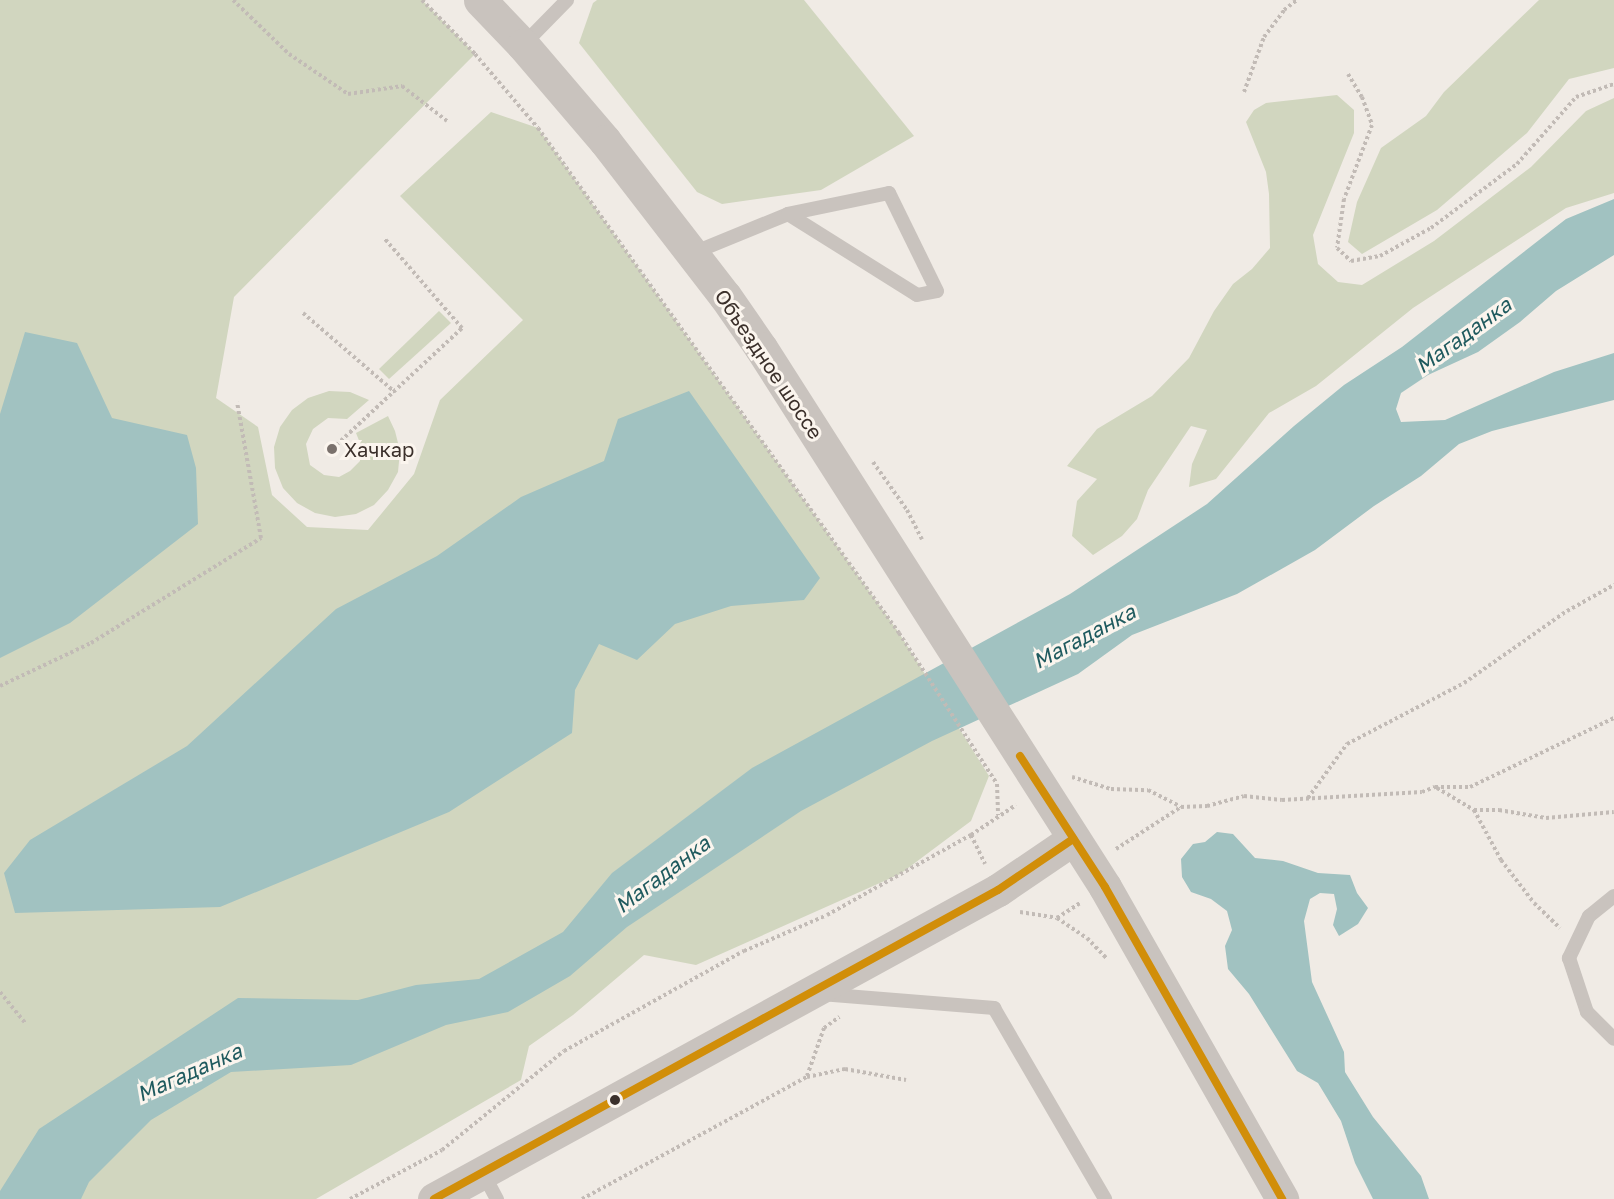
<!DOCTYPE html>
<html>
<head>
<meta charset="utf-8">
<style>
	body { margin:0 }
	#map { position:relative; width:1614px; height:1199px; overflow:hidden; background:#f0ebe5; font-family:"Golos Text",sans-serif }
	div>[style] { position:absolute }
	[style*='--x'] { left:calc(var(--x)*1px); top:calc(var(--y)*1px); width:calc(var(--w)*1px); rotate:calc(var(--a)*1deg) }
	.green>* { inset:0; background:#d1d6bf }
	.water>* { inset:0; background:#a1c2c1 }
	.path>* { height:4px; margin-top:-2px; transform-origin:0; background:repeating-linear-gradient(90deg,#c2bbb6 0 3px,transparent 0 6px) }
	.service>* { height:14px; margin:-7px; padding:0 7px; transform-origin:7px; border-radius:7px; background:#c9c3be }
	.tertiary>* { height:33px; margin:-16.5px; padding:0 16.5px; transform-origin:16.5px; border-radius:16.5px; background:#c9c3be }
	.bus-1>* { height:8px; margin:-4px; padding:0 4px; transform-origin:4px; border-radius:4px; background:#d18e09 }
	.dots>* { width:16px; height:16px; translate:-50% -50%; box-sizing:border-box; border:3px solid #fbf5ee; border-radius:50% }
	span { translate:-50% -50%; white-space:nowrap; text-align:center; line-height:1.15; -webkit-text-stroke:6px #fbf5ee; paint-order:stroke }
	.street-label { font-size:20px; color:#3b302b }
	.poi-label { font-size:20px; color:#3b302b }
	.left { translate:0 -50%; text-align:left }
	.water-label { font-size:21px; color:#1f5a5e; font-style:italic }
</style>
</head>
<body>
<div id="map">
	<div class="green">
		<div style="clip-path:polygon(0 0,422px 0,475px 54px,234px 297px,216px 398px,258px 427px,272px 495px,307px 527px,368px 530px,414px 474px,440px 400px,523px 320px,400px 196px,491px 112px,538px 128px,899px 633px,989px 776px,971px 821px,900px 874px,696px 965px,644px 955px,573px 1015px,529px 1046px,521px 1080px,316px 1199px,0 1199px)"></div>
		<div style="clip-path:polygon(597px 0,804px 0,914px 136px,821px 190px,722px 204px,697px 192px,579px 43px,593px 3px)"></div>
		<div style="clip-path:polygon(1539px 0,1614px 0,1614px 68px,1569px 79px,1527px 133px,1437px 210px,1362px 254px,1348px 242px,1357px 202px,1381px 148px,1426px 116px,1444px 92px)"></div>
		<div style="clip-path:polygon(1337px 95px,1354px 110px,1354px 133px,1313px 235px,1318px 264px,1338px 282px,1362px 285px,1434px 241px,1531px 167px,1586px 111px,1614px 98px,1614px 193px,1566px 208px,1413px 308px,1316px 386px,1269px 413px,1216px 479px,1189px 487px,1192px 464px,1207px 430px,1191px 426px,1148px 490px,1137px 519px,1122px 536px,1093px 555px,1072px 536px,1077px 501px,1097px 479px,1067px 466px,1097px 429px,1152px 396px,1189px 358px,1214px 311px,1233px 284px,1252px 269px,1270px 248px,1269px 194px,1266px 172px,1246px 122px,1254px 110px,1266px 103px)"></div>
		<div style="clip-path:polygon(439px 311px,451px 323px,389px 379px,379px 369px)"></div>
		<div style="clip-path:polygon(329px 391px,350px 392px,369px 400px,347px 419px,328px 418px,313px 429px,306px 444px,310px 465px,324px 475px,339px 477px,350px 471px,360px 461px,360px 443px,356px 433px,388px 416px,395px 431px,400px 451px,398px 472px,388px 490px,374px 505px,356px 514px,335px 517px,315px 513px,297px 503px,283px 488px,275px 468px,274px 447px,280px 427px,292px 410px,308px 398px)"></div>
	</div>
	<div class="water">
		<div style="clip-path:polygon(1614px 199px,1614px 255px,1556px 291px,1520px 322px,1478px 352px,1428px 375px,1401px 393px,1396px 409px,1401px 422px,1445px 420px,1554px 372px,1614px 353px,1614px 400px,1492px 431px,1459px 444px,1421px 476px,1374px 506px,1315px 550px,1237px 594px,1132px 635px,1078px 674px,932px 741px,801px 811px,627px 927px,570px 976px,508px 1012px,446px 1025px,351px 1065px,231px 1072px,151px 1120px,89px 1182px,81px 1199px,0 1199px,0 1191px,39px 1129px,238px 998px,358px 1000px,416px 985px,479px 979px,563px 932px,612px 873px,752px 768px,1070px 594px,1207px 504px,1294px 426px,1344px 385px,1402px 347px,1566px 219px)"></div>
		<div style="clip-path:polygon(25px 332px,77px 343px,112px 418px,187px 435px,196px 468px,198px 524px,70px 623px,0 658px,0 414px)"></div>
		<div style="clip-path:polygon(689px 391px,820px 578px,804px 600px,731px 606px,675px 624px,637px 660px,599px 644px,575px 690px,572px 733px,449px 812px,220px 907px,15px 913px,4px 873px,30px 840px,187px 746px,336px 609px,437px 556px,521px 497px,604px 461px,618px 419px)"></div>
		<div style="clip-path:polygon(1217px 832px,1233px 834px,1255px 858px,1283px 861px,1318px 873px,1350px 875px,1357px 893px,1368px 908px,1358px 924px,1339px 936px,1333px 925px,1337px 909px,1334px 894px,1320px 893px,1310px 899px,1304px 921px,1312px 982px,1344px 1052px,1345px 1072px,1373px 1117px,1421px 1176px,1429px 1199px,1373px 1199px,1355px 1163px,1341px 1121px,1318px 1083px,1297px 1071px,1249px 994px,1228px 969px,1225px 946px,1232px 930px,1227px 911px,1211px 899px,1191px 892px,1182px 877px,1181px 859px,1193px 844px,1205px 842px)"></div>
	</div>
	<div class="path">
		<div style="--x:233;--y:0;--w:78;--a:44"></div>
		<div style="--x:289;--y:54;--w:71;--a:34.1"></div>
		<div style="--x:348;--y:94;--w:55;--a:-8.4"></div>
		<div style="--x:402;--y:86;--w:57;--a:37.9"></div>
		<div style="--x:422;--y:0;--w:76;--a:45.5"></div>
		<div style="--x:475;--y:54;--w:97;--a:49.6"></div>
		<div style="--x:538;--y:128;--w:621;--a:54.44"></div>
		<div style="--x:899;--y:633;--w:180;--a:57"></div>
		<div style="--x:997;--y:784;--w:31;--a:88"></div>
		<div style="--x:1348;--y:74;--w:27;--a:59"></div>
		<div style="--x:1362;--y:97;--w:30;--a:70"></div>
		<div style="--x:1372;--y:125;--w:79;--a:110.7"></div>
		<div style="--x:1344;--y:199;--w:49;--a:98.1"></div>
		<div style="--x:1337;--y:248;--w:19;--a:43"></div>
		<div style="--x:1351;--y:261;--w:29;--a:-10"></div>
		<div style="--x:1380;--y:256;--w:58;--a:-28.8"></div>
		<div style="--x:1431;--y:228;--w:107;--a:-36.7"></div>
		<div style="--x:1517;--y:164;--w:89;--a:-48.6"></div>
		<div style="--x:1576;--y:97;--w:40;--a:-18.9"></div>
		<div style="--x:1244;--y:92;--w:59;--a:-70"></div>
		<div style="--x:1264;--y:37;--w:34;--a:-53"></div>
		<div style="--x:1284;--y:10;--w:16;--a:-38"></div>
		<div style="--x:303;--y:313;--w:121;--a:40.7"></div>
		<div style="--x:332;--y:449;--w:178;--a:-42.9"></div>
		<div style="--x:462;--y:328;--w:118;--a:-130.9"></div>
		<div style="--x:873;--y:462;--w:59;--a:54.7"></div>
		<div style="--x:907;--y:510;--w:33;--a:63"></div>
		<div style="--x:0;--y:686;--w:101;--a:-25.3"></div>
		<div style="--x:91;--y:643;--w:200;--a:-31.7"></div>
		<div style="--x:261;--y:538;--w:138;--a:-100"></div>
		<div style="--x:1072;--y:777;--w:41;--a:17.1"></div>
		<div style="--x:1111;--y:789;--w:37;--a:2"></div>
		<div style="--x:1148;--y:790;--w:37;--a:27"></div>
		<div style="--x:1181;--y:807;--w:26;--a:-2"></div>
		<div style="--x:1207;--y:806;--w:38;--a:-15"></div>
		<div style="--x:1244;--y:796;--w:38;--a:6"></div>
		<div style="--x:1282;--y:800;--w:140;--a:-3.3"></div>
		<div style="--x:1422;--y:792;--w:14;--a:-21"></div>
		<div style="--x:1435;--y:787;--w:35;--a:0"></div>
		<div style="--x:1470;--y:787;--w:160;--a:-25.6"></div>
		<div style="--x:1437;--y:788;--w:43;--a:30.7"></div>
		<div style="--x:1474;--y:810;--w:57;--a:61.6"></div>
		<div style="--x:1501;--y:860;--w:54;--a:52.5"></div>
		<div style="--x:1534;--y:903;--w:36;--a:44"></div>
		<div style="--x:1308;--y:798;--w:67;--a:-54.2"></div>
		<div style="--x:1347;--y:744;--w:132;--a:-27.5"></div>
		<div style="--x:1464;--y:683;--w:126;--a:-35"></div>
		<div style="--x:1567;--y:611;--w:54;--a:-29"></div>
		<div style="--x:1474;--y:810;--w:25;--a:0"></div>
		<div style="--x:1499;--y:810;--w:48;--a:9.7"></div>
		<div style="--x:1546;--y:818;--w:68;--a:-5"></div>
		<div style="--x:971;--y:835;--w:32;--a:64"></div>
		<div style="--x:1116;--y:849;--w:77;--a:-32.9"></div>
		<div style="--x:1020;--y:912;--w:37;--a:9"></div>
		<div style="--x:1057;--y:918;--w:27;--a:-33"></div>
		<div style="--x:1057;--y:918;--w:36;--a:34"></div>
		<div style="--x:1087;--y:938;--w:29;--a:46"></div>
		<div style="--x:0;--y:992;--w:41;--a:50.9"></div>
		<div style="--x:807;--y:1076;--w:51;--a:-70.5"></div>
		<div style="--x:824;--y:1028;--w:19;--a:-36"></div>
		<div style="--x:350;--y:1199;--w:104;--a:-28"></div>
		<div style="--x:442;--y:1150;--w:157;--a:-39.1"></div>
		<div style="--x:564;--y:1051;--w:206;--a:-29.1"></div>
		<div style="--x:744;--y:951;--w:90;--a:-23.4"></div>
		<div style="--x:827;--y:915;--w:165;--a:-29.1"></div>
		<div style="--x:971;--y:835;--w:54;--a:-33.7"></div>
		<div style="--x:582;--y:1199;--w:256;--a:-28.5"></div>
		<div style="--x:807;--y:1077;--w:39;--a:-12"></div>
		<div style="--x:845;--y:1069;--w:62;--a:10.2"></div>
	</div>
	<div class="service">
		<div style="--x:523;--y:45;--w:63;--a:-45.6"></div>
		<div style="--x:693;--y:253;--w:103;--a:-22.3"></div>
		<div style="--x:788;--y:214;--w:152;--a:32.1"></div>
		<div style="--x:917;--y:295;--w:20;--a:-11"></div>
		<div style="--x:937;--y:291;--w:109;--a:-116.1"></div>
		<div style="--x:889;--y:193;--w:103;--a:168.3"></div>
		<div style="--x:1614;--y:896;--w:32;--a:141"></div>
		<div style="--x:1589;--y:916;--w:47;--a:115.5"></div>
		<div style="--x:1569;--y:958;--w:57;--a:71.6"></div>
		<div style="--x:1587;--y:1012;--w:38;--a:45"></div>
		<div style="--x:821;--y:994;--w:174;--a:4.6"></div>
		<div style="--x:994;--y:1008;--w:221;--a:59.8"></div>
		<div style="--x:483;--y:1173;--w:30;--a:62"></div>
	</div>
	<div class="tertiary">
		<div style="--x:480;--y:0;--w:62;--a:46.3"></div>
		<div style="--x:523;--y:45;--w:126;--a:49.5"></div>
		<div style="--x:605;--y:141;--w:196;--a:52.3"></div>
		<div style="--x:725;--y:296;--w:63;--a:55.3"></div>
		<div style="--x:761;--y:348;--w:639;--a:57.45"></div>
		<div style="--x:1105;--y:887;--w:359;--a:60.4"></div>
		<div style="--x:434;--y:1199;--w:643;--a:-28.72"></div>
		<div style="--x:998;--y:890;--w:91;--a:-34.2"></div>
	</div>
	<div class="bus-1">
		<div style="--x:1020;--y:756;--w:156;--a:57"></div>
		<div style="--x:1105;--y:887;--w:359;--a:60.4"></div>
		<div style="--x:434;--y:1199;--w:643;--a:-28.72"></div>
		<div style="--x:998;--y:890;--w:91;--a:-34.2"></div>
	</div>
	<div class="dots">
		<div style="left:332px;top:449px;background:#7a716c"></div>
		<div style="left:615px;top:1100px;background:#3b302b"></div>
	</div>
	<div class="street-label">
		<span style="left:769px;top:364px;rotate:56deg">Объездное шоссе</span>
	</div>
	<div class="poi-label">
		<span class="left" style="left:344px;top:449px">Хачкар</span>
	</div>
	<div class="water-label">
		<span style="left:1463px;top:335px;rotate:-36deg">Магаданка</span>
		<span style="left:1084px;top:636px;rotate:-28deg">Магаданка</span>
		<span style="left:662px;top:874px;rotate:-37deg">Магаданка</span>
		<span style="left:189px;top:1072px;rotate:-24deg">Магаданка</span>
	</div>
</div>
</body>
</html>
